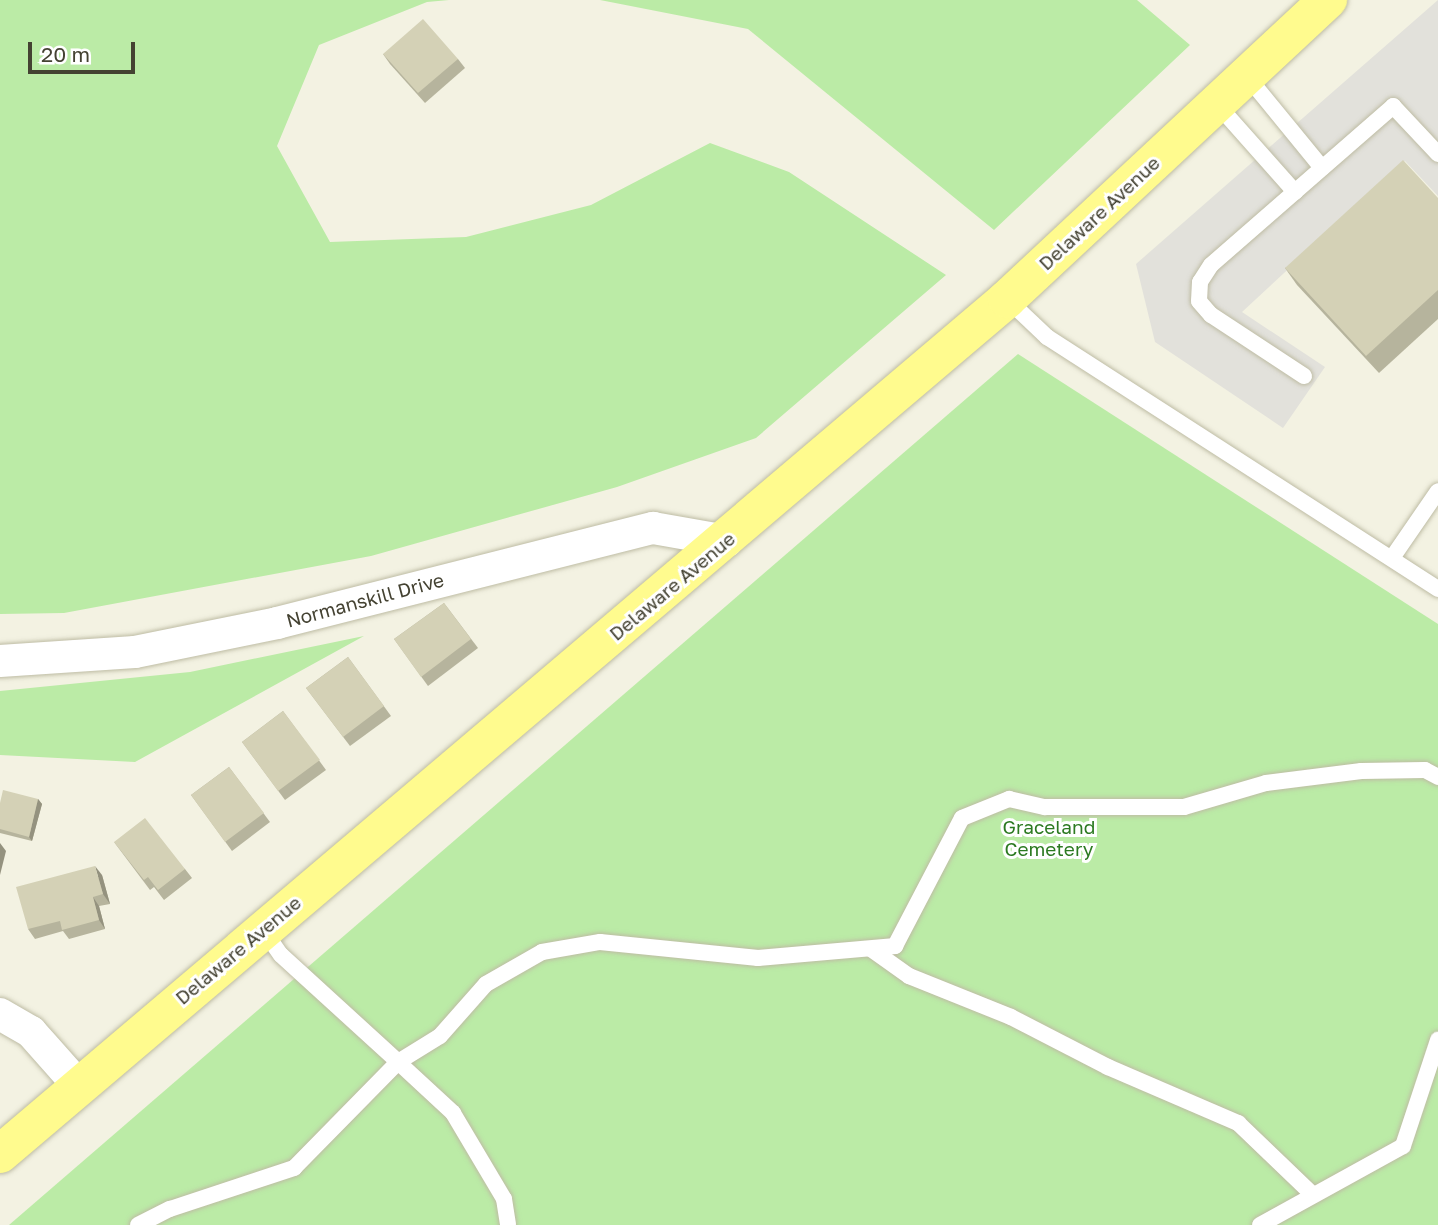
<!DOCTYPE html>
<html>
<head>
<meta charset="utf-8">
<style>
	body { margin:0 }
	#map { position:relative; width:1438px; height:1225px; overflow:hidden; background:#f3f2e2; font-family:"Golos Text",sans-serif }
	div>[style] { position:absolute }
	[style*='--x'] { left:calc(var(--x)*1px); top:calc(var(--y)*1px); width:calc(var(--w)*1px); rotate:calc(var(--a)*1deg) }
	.green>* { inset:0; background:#bbeba6 }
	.parking>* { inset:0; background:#e2e1db }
	.roads { filter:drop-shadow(0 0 2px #bebca4) drop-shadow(0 0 2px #bebca4) }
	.service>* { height:16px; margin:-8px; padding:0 8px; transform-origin:8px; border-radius:8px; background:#fff }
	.minor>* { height:32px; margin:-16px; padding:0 16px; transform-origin:16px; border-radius:16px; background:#fff }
	.primary>* { height:38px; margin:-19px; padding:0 19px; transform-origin:19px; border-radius:19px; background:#fffb8e }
	.wall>* { inset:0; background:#b6b49d }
	.shaded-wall>* { inset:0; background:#94927f }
	.building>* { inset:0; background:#d4d1b6 }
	span { translate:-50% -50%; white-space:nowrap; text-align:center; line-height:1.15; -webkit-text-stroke:6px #fff; paint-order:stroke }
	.street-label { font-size:19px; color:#444232 }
	.park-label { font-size:19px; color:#2c7a21 }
	.scale { position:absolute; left:28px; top:42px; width:107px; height:32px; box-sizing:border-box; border:4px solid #444232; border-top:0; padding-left:9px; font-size:21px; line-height:24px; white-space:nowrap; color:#444232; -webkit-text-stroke:5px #fff; paint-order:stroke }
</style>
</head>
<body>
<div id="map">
	<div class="green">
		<div style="clip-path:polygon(0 0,449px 0,427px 2px,319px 45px,277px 146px,330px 242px,466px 237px,591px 205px,710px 143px,789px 172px,946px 275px,756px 438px,617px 487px,371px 556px,64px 613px,0 614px)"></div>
		<div style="clip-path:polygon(600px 0,1137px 0,1190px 45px,994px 230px,748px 29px)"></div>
		<div style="clip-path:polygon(1018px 354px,1438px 624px,1438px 1225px,9px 1225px)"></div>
		<div style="clip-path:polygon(364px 636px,135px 762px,0 755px,0 691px,190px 672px)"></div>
	</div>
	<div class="parking">
		<div style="clip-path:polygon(1438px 0,1438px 196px,1405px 161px,1242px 312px,1325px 367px,1283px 428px,1155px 342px,1136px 264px)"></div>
	</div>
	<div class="roads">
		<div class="service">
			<div style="--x:1246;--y:75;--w:120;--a:50.7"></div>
			<div style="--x:1216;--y:103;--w:119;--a:48.4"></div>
			<div style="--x:1007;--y:299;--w:55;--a:43.5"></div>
			<div style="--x:1047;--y:337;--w:465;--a:32.8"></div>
			<div style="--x:1304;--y:376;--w:111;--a:-146.7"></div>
			<div style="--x:1211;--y:315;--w:18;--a:-131"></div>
			<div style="--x:1199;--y:301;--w:19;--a:-87"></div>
			<div style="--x:1200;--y:282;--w:20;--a:-57"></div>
			<div style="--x:1211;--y:265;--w:242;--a:-41.1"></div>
			<div style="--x:1393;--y:106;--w:66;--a:46.8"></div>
			<div style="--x:1392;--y:558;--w:81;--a:-55.5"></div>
			<div style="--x:264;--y:931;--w:29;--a:55"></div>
			<div style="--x:281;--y:955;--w:159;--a:42.4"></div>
			<div style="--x:398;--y:1062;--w:49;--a:-31.8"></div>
			<div style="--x:440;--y:1036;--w:69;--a:-48.5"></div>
			<div style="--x:486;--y:984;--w:64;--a:-29.7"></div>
			<div style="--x:542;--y:952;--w:59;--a:-9.8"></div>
			<div style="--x:600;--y:942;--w:159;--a:5.8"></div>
			<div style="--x:758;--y:958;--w:138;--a:-5"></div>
			<div style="--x:895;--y:946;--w:144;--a:-62.4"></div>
			<div style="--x:962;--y:818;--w:51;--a:-22"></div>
			<div style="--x:1009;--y:799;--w:37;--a:13"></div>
			<div style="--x:1045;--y:807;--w:139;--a:0"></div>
			<div style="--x:1184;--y:807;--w:85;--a:-16.3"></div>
			<div style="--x:1266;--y:783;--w:96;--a:-7.2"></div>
			<div style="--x:1361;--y:771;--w:64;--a:-0.9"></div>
			<div style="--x:1425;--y:770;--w:15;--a:28"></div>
			<div style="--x:871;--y:949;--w:47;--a:35.4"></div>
			<div style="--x:909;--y:976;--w:110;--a:21.9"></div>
			<div style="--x:1011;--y:1017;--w:109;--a:27.3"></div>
			<div style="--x:1108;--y:1067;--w:142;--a:23.3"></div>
			<div style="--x:1238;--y:1123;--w:104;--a:43.8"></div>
			<div style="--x:138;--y:1225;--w:36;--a:-27"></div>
			<div style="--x:170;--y:1209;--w:131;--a:-18.3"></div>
			<div style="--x:294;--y:1168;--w:148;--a:-45.5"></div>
			<div style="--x:398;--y:1062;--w:75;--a:42.8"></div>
			<div style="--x:453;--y:1113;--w:100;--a:59.3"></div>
			<div style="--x:504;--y:1199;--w:26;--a:81"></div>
			<div style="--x:1260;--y:1225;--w:163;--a:-28.9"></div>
			<div style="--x:1403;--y:1146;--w:112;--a:-71.7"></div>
		</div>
		<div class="minor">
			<div style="--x:0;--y:661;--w:135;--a:-3.8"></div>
			<div style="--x:135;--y:652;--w:145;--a:-11.5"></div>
			<div style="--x:277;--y:623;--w:388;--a:-14.2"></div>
			<div style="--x:653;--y:528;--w:75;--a:10"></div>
			<div style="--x:0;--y:1014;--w:36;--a:30"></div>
			<div style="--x:31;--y:1032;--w:72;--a:48.4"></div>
		</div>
		<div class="primary">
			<div style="--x:0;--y:1154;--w:1321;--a:-40.33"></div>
			<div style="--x:1007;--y:299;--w:439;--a:-43"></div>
		</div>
	</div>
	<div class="wall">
		<div style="clip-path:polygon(383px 54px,458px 59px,465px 68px,425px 103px,390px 64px)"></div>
		<div style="clip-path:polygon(1438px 198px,1438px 319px,1379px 373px,1297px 285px,1285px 268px)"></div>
		<div style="clip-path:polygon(444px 603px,478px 648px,428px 686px,394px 639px)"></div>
		<div style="clip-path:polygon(348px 657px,391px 716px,350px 746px,306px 688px)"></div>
		<div style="clip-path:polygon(283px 711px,326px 770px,285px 800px,242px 742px)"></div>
		<div style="clip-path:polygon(229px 767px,270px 822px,232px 851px,191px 795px)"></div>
		<div style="clip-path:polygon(38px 799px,42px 804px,32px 841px,0 833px,0 803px)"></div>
		<div style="clip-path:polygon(114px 842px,185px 869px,192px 878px,164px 900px,154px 887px,150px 890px)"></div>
		<div style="clip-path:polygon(102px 875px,110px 904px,99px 906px,105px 929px,69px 939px,63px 931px,35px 939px,28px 929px)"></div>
	</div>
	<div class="shaded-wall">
		<div style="clip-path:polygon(38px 799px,42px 804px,32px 841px,29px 837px)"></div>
		<div style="clip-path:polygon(0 843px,6px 851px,0 875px)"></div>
		<div style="clip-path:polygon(95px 866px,102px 875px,110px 904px,103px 894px)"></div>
		<div style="clip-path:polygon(93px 897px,99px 906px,105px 929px,99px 920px)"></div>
	</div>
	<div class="building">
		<div style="clip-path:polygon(423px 19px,458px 59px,418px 93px,383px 54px)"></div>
		<div style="clip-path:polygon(1403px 160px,1438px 198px,1438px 290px,1366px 356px,1285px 268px)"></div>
		<div style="clip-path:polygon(444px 603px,471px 639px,421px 677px,394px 639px)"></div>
		<div style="clip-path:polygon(348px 657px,384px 706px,343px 737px,306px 688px)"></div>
		<div style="clip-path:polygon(283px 711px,320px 760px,278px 791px,242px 742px)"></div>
		<div style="clip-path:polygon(229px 767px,264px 813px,225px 842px,191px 795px)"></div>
		<div style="clip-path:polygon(3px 790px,38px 799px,29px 837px,0 829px,0 803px)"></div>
		<div style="clip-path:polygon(145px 818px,185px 869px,158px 890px,148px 877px,144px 880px,114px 842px)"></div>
		<div style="clip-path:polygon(95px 866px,103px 894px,93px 897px,99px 920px,62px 930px,60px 921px,28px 929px,16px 887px)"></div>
	</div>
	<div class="street-label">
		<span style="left:1099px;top:213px;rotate:-43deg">Delaware Avenue</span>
		<span style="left:672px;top:586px;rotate:-40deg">Delaware Avenue</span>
		<span style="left:365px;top:600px;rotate:-15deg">Normanskill Drive</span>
		<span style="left:238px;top:950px;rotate:-40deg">Delaware Avenue</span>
	</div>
	<div class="park-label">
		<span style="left:1049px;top:838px">Graceland<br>Cemetery</span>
	</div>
	<div class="scale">20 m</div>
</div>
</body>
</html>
